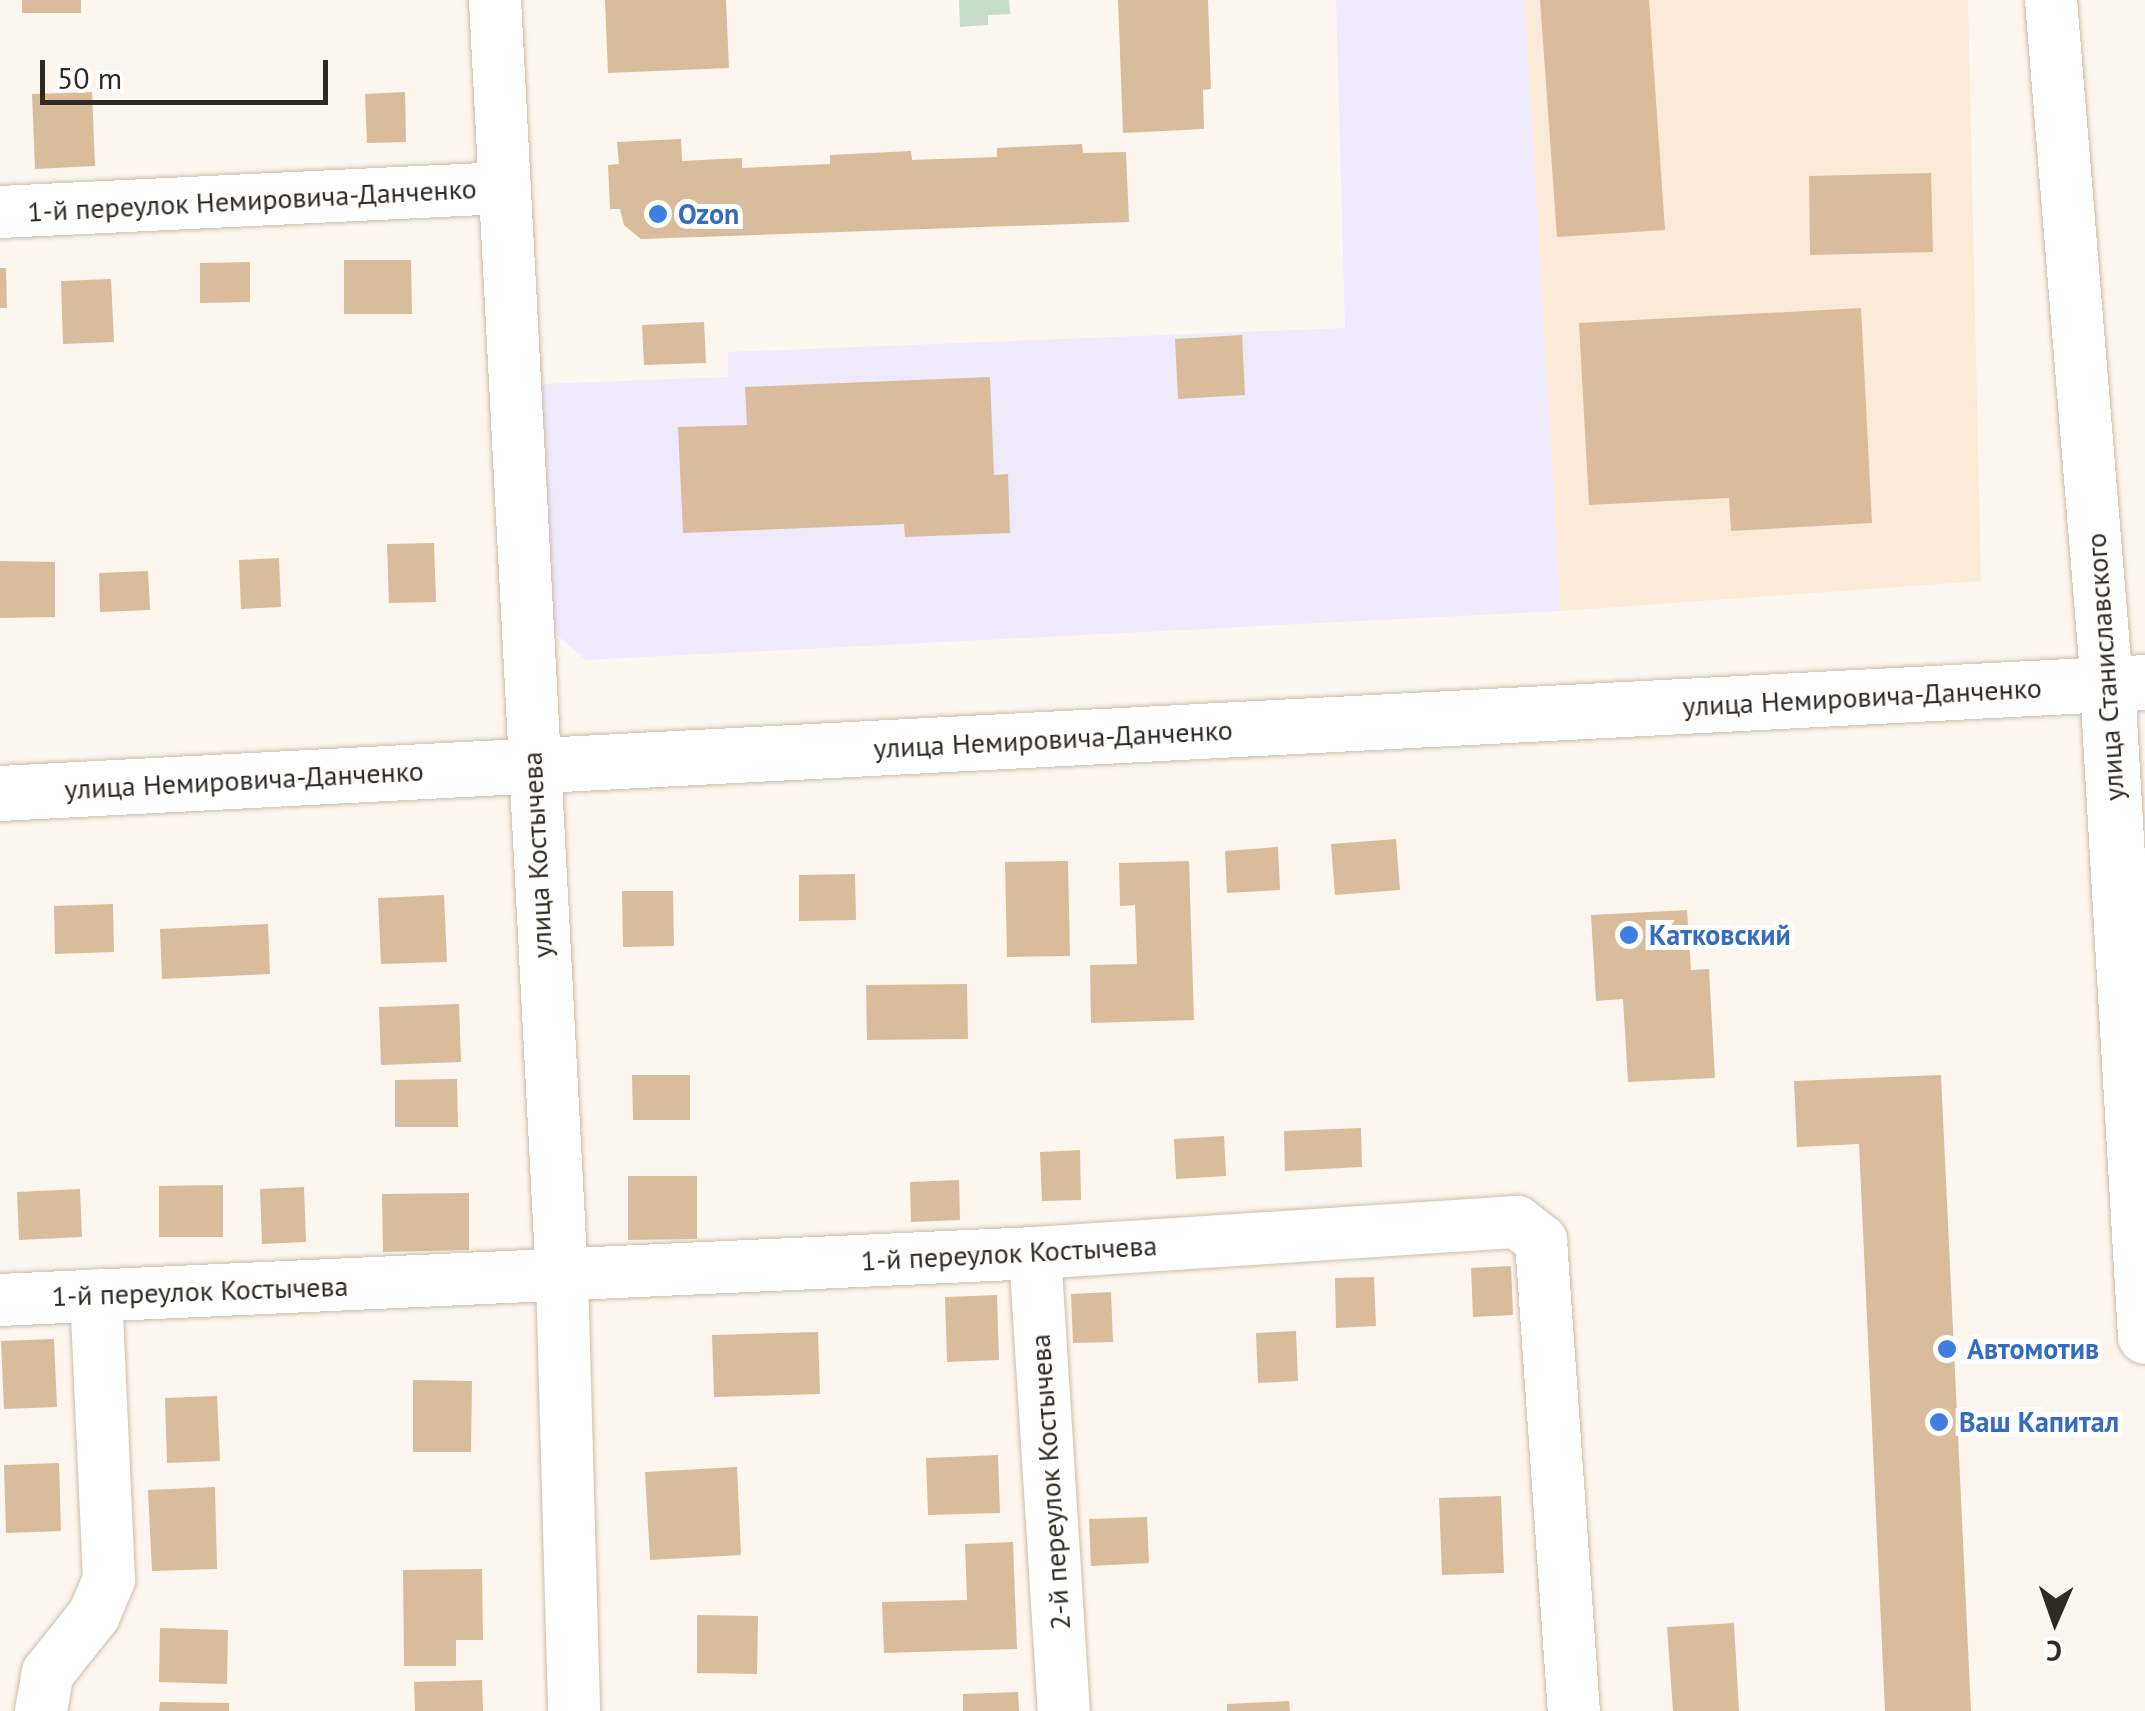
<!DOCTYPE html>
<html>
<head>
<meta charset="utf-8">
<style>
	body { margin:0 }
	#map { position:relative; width:2145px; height:1711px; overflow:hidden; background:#fdf6ee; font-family:"PT Sans",sans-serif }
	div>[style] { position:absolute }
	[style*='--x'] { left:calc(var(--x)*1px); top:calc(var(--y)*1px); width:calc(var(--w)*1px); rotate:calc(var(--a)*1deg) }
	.commercial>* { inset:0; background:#eeeafc }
	.industrial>* { inset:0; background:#fbead8 }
	.green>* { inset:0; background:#c7ddca }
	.building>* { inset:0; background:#d9bc9b }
	.roads { filter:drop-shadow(0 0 2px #cdbda9) drop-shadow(0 0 2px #cdbda9) }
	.minor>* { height:52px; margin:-26px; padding:0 26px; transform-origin:26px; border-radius:26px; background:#fff }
	.major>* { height:55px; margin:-27.5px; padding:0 27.5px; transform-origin:27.5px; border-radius:27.5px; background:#fff }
	.dots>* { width:28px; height:28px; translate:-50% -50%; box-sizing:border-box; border:5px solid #fff; border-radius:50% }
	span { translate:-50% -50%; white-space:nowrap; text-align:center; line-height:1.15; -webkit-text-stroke:10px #fff; paint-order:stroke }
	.street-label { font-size:28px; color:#302a23 }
	.shop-label { font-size:28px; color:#366cbe; font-weight:700 }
	.left { translate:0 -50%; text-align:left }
	.north { position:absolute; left:2005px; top:1571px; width:100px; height:100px; -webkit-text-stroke:8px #fff; paint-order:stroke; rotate:182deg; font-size:28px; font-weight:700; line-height:40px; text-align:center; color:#302a23 }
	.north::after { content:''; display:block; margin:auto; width:35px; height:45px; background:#302a23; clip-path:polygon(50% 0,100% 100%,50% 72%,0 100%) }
	.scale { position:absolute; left:40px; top:60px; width:288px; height:45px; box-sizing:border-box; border:5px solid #302a23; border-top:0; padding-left:12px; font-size:30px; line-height:35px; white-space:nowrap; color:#302a23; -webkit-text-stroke:8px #fff; paint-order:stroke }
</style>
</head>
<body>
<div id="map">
	<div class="commercial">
		<div style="clip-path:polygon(1336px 0,1525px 0,1561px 611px,586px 660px,552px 631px,539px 384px,728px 377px,728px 352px,1345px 328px)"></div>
	</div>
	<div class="industrial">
		<div style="clip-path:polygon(1525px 0,1968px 0,1981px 581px,1561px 611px)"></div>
	</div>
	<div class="green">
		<div style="clip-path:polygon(959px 0,1009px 0,1010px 14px,988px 15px,988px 25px,960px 27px)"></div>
	</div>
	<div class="building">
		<div style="clip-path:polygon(22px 0,81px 0,81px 13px,22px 13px)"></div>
		<div style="clip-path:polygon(605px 0,726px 0,729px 68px,608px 73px)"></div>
		<div style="clip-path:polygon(1118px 0,1208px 0,1211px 89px,1203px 90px,1204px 129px,1123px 133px)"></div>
		<div style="clip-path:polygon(1540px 0,1649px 0,1665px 230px,1557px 237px)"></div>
		<div style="clip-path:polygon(92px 92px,95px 166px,35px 169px,32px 94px)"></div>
		<div style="clip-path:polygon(405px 92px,406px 142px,367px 143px,365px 94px)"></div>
		<div style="clip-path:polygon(681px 139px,682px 161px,742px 158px,742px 168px,830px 164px,830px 155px,911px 151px,912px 160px,997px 157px,997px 148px,1082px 144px,1083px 153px,1126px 152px,1129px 222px,641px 239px,624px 225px,620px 209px,610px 209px,608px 165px,619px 164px,617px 142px)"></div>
		<div style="clip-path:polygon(1931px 173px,1933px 252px,1810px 255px,1809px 176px)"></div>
		<div style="clip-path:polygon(344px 260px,411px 260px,412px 314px,344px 314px)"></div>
		<div style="clip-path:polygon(250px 262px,250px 302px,200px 303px,200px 263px)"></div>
		<div style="clip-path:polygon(0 268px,6px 268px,7px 308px,0 308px)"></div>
		<div style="clip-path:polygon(111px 279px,114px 342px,63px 344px,61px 281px)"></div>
		<div style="clip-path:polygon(1861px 308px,1872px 523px,1731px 531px,1729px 498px,1589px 505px,1579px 323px)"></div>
		<div style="clip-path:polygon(704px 322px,706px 363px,644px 365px,642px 325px)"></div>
		<div style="clip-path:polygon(1242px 335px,1245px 395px,1178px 399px,1175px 339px)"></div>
		<div style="clip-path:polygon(990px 377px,994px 475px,1008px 474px,1010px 533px,905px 537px,904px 524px,683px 533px,678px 427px,747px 425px,745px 387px)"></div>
		<div style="clip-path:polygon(434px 543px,436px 602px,389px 603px,387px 544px)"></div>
		<div style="clip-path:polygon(279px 558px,281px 607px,241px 609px,239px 560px)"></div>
		<div style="clip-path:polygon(0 561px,55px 562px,55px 617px,0 618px)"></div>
		<div style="clip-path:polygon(148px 571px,150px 610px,100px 612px,99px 573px)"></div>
		<div style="clip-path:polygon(1396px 839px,1400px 890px,1335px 895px,1331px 844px)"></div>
		<div style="clip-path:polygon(1278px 847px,1280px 890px,1227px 893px,1225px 851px)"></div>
		<div style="clip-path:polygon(1068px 861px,1070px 956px,1007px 957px,1005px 862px)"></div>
		<div style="clip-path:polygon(1189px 861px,1194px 1020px,1091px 1023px,1090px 965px,1137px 964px,1135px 905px,1120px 906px,1119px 863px)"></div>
		<div style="clip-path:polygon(855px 874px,856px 920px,799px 921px,799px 875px)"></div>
		<div style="clip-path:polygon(622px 891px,673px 891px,674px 946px,623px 947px)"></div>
		<div style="clip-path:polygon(444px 895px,447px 962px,381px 964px,378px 898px)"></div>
		<div style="clip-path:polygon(113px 904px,114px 952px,55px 954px,54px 906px)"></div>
		<div style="clip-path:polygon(1687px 910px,1691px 970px,1709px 969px,1715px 1078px,1628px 1082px,1623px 999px,1596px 1001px,1591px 915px)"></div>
		<div style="clip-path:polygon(268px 924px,270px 974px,162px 979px,160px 929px)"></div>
		<div style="clip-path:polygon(967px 984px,968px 1039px,867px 1040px,866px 985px)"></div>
		<div style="clip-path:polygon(459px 1004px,461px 1062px,381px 1065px,379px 1007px)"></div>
		<div style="clip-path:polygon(632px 1075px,690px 1075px,690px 1120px,633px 1120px)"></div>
		<div style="clip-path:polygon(1941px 1075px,1971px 1711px,1885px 1711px,1859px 1144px,1797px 1147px,1794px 1081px)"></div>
		<div style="clip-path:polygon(457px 1079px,458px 1127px,395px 1127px,395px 1080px)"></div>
		<div style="clip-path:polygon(1361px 1128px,1362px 1167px,1285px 1171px,1284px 1131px)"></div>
		<div style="clip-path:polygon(1224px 1136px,1226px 1176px,1176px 1179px,1174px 1139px)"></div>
		<div style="clip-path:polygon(1080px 1150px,1081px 1200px,1042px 1201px,1040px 1152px)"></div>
		<div style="clip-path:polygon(628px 1176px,697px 1176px,697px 1239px,628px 1240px)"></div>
		<div style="clip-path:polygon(959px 1180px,960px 1220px,911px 1222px,910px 1182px)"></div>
		<div style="clip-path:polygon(223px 1185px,223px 1237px,159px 1237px,159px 1186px)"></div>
		<div style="clip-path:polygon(304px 1187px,306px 1242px,262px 1244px,260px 1189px)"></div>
		<div style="clip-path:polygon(80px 1189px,82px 1237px,19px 1240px,17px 1192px)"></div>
		<div style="clip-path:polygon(469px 1193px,469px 1250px,383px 1252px,382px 1194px)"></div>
		<div style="clip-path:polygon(1511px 1266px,1513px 1315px,1473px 1317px,1471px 1268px)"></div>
		<div style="clip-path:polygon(1374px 1277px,1376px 1326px,1336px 1328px,1335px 1278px)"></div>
		<div style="clip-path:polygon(1111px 1292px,1113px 1342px,1073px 1343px,1071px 1294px)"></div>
		<div style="clip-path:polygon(997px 1295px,999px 1360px,947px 1362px,945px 1297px)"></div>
		<div style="clip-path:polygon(1296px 1331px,1298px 1381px,1258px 1383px,1256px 1333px)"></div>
		<div style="clip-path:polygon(818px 1332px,820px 1394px,714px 1397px,712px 1335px)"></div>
		<div style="clip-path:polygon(54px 1339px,57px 1407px,4px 1409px,1px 1341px)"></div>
		<div style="clip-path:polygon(413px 1380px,472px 1381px,471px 1452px,413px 1452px)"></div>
		<div style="clip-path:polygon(217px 1396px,220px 1461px,167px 1463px,165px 1398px)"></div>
		<div style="clip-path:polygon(998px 1455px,1000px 1513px,928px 1515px,926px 1458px)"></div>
		<div style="clip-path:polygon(59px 1463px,61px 1531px,6px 1533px,4px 1465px)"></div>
		<div style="clip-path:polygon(737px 1467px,741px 1555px,650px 1560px,645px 1472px)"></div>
		<div style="clip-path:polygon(215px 1487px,217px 1569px,152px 1571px,148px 1490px)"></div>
		<div style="clip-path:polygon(1501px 1496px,1504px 1573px,1442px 1575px,1439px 1498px)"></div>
		<div style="clip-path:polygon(1147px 1517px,1149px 1563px,1091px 1566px,1089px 1519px)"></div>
		<div style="clip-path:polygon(1013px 1542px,1017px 1649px,884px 1653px,882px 1602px,967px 1600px,965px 1544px)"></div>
		<div style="clip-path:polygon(482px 1569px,483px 1640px,456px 1640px,456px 1666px,404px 1666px,403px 1570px)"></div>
		<div style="clip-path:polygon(697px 1615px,758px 1616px,757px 1674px,697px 1673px)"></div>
		<div style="clip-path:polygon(1734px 1623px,1739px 1711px,1673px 1711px,1667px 1627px)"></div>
		<div style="clip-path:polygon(160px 1628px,228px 1630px,227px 1684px,159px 1682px)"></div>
		<div style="clip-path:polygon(482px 1680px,483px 1711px,415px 1711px,414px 1682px)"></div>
		<div style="clip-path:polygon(1018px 1692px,1019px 1711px,963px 1711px,963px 1694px)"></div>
		<div style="clip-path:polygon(1289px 1701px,1290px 1711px,1227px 1711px,1227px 1704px)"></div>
		<div style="clip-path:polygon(160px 1702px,229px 1703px,229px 1711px,159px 1711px)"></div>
	</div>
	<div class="roads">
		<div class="minor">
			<div style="--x:495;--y:0;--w:1279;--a:87"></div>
			<div style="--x:562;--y:1277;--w:434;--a:88.4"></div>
			<div style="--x:2051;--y:0;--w:687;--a:85.33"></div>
			<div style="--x:0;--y:212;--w:505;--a:-2.73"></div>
			<div style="--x:1035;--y:1253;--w:459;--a:86.4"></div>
			<div style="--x:0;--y:1300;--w:1036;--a:-2.6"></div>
			<div style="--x:1035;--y:1253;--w:483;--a:-3.7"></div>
			<div style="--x:1517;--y:1222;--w:31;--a:38"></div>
			<div style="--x:1541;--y:1241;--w:471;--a:86"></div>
			<div style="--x:41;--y:1711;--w:39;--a:-80"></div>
			<div style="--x:48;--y:1673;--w:74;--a:-51.6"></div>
			<div style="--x:94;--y:1615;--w:39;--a:-67"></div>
			<div style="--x:109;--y:1579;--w:284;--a:-92.6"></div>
		</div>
		<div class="major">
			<div style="--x:2107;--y:685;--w:652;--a:86.66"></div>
			<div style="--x:0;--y:793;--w:2148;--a:-2.96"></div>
		</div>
	</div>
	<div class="dots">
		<div style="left:658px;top:214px;background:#3f7fe0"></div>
		<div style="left:1629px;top:935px;background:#3f7fe0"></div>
		<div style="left:1947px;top:1349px;background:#3f7fe0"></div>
		<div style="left:1939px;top:1422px;background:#3f7fe0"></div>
	</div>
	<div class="street-label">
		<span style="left:252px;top:200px;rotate:-3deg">1-й переулок Немировича-Данченко</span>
		<span style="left:2105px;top:667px;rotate:-94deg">улица Станиславского</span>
		<span style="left:1862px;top:697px;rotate:-3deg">улица Немировича-Данченко</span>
		<span style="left:1053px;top:739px;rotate:-3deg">улица Немировича-Данченко</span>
		<span style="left:244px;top:780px;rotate:-3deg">улица Немировича-Данченко</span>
		<span style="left:537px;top:855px;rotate:-93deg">улица Костычева</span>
		<span style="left:1009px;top:1253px;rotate:-3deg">1-й переулок Костычева</span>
		<span style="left:200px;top:1291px;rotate:-2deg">1-й переулок Костычева</span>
		<span style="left:1050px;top:1482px;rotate:-94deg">2-й переулок Костычева</span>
	</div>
	<div class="shop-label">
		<span class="left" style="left:678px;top:214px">Ozon</span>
		<span class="left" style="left:1649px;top:935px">Катковский</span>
		<span class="left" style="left:1967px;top:1349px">Автомотив</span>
		<span class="left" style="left:1959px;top:1422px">Ваш Капитал</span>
	</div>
	<div class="north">С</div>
	<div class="scale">50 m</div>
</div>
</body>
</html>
